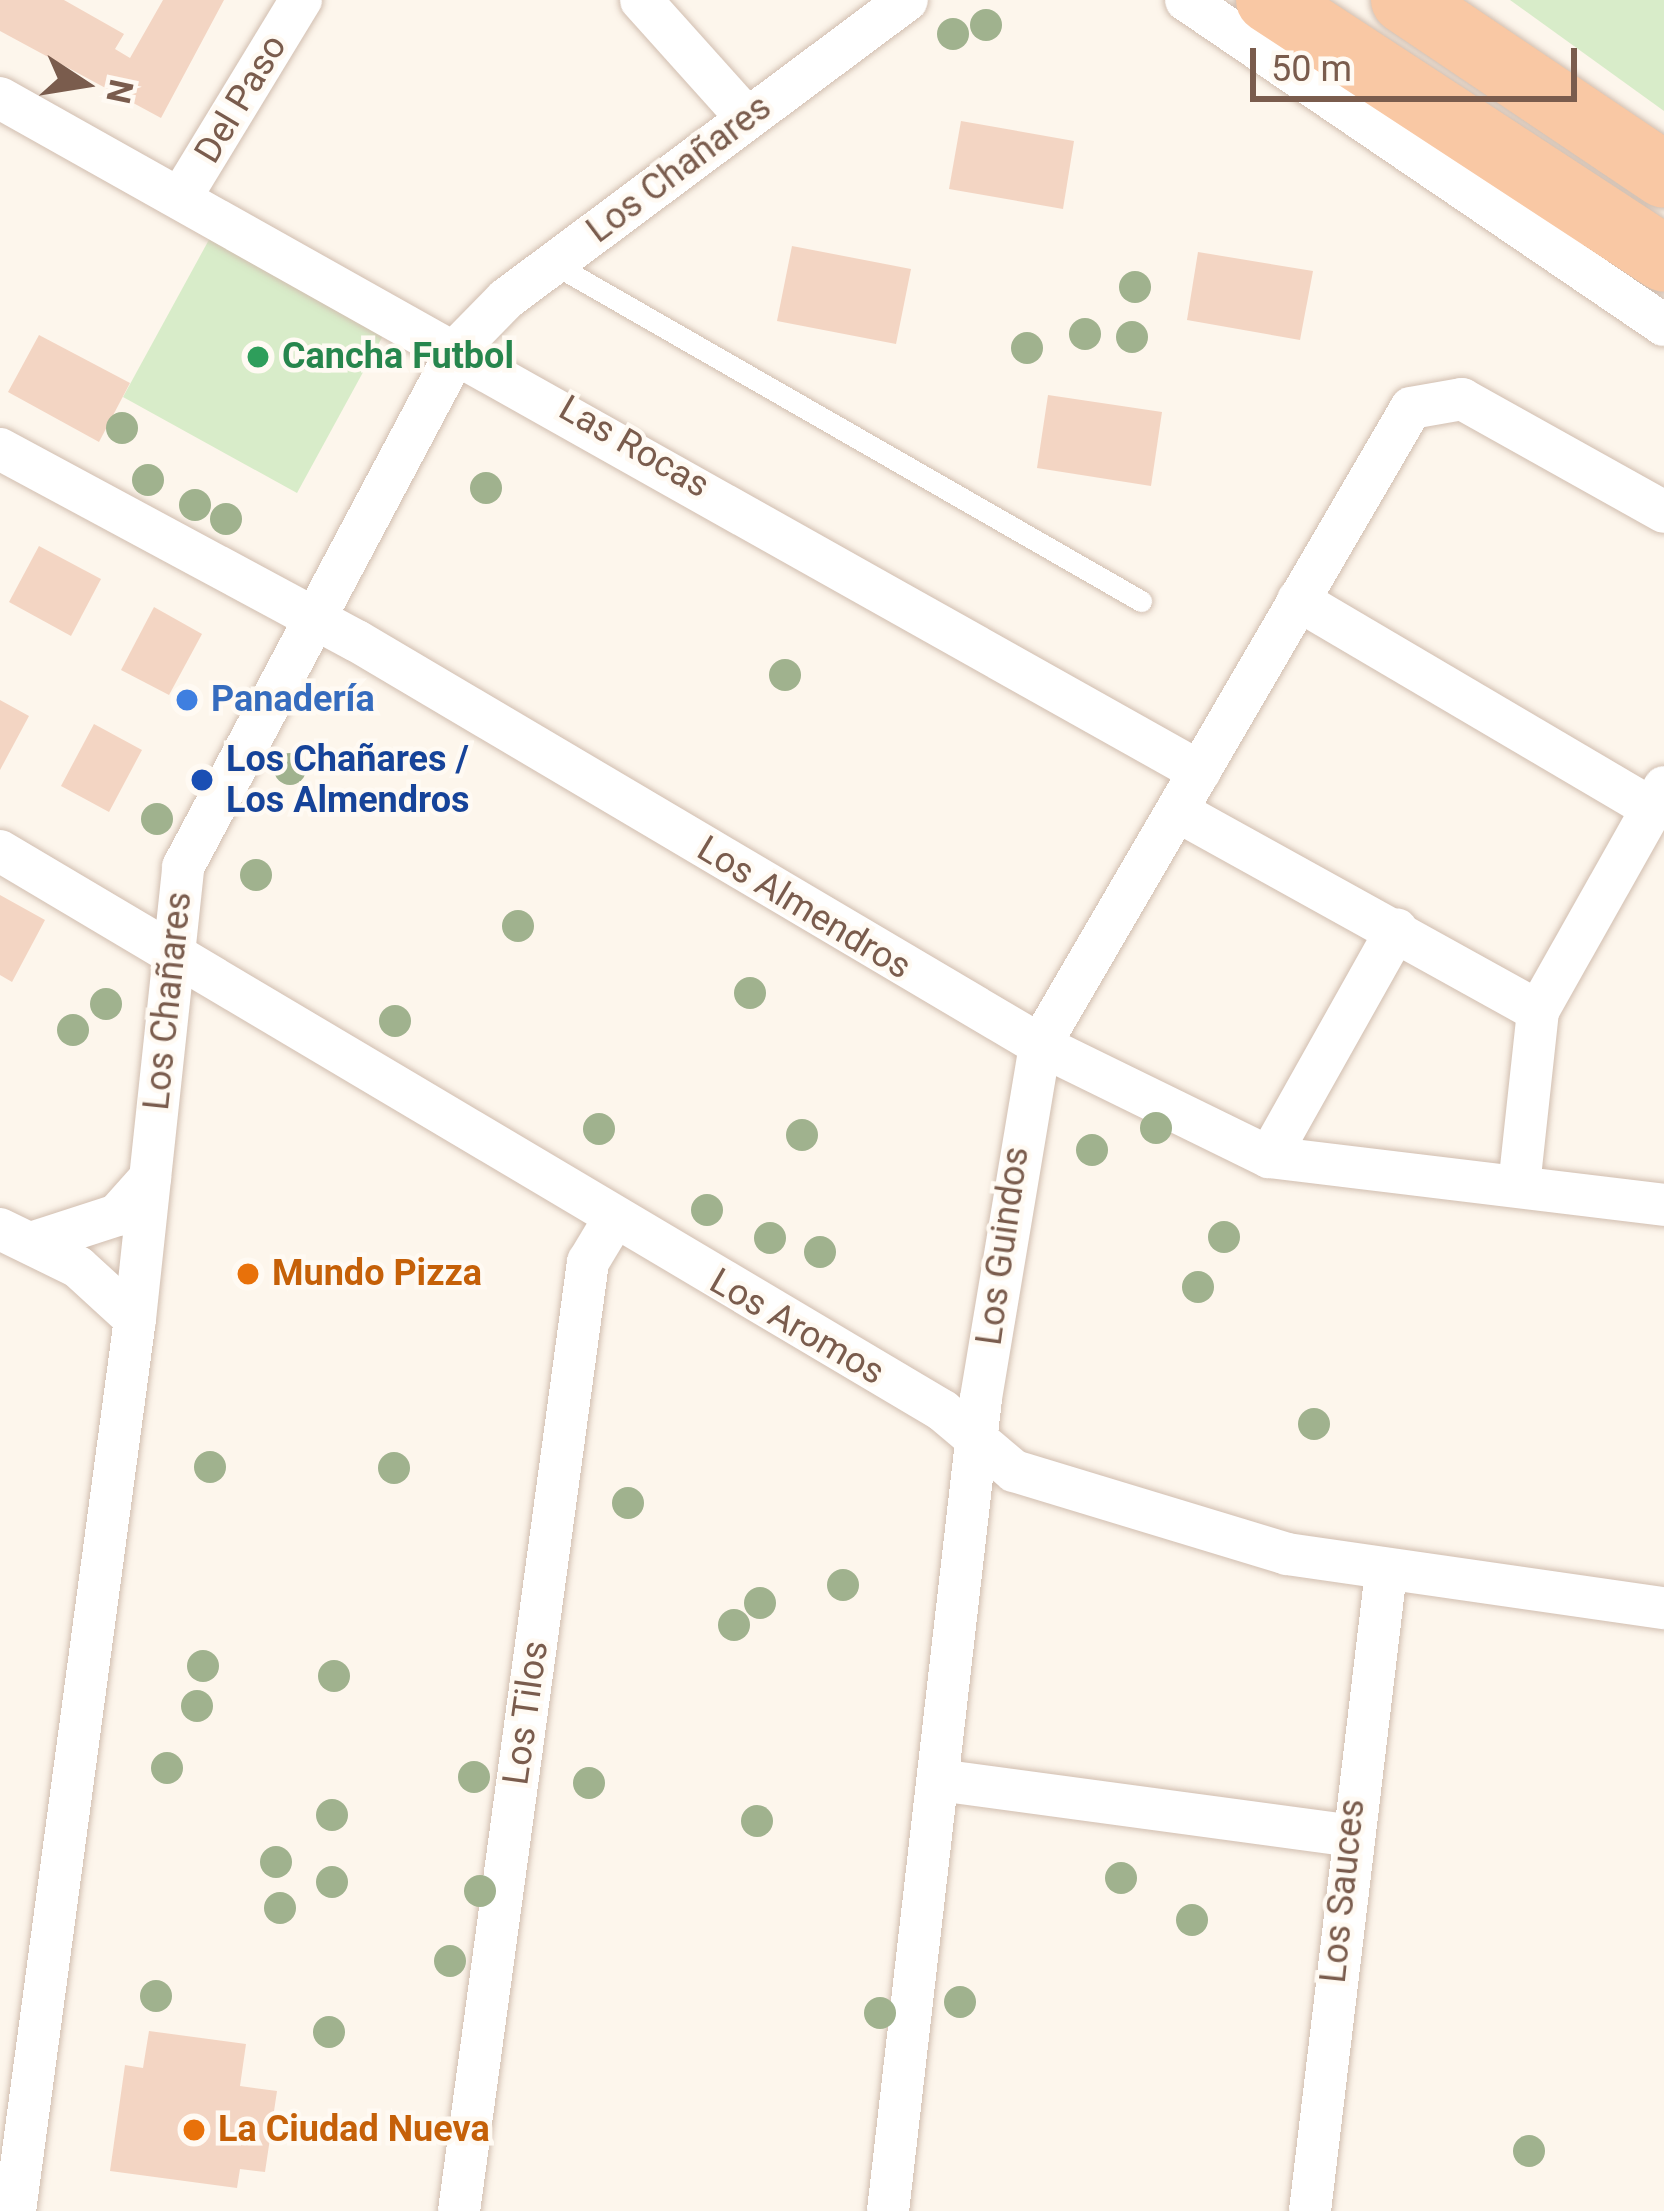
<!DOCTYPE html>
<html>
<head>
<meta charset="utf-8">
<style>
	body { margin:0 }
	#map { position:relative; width:1664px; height:2211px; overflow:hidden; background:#fdf6ec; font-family:Roboto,sans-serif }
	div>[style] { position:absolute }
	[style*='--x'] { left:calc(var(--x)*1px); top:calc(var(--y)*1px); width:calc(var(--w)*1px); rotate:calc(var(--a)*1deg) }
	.green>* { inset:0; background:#d8ecc9 }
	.building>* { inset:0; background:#f3d5c3 }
	.roads { filter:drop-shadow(0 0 3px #d1beb0) drop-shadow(0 0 3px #d1beb0) }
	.service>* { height:21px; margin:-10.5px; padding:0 10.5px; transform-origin:10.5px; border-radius:10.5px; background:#fff }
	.minor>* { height:42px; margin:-21px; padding:0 21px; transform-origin:21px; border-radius:21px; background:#fff }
	.trunk>* { height:66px; margin:-33px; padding:0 33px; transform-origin:33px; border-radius:33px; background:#f9c8a4 }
	.trees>* { width:32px; height:32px; margin:-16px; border-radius:50%; background:#a0b28e }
	.dots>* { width:33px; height:33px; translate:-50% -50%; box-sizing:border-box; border:6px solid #fffaf3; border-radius:50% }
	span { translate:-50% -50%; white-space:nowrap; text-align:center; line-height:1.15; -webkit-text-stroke:9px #fffaf3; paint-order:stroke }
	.street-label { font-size:36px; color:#7a5c4d }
	.leisure-label { font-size:36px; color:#27864d; font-weight:700 }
	.left { translate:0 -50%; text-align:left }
	.shop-label { font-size:36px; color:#366cbe; font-weight:700 }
	.transit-label { font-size:36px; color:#164399; font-weight:700 }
	.food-label { font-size:36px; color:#c56008; font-weight:700 }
	.north { position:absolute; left:24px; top:24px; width:120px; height:120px; -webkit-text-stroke:9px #fffaf3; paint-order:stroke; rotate:102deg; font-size:33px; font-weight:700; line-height:48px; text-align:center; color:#7a5c4d }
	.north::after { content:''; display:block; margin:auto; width:42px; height:54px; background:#7a5c4d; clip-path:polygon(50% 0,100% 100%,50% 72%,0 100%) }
	.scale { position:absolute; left:1250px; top:48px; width:327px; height:54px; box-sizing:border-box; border:6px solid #7a5c4d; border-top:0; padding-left:15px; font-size:36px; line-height:42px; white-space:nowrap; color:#7a5c4d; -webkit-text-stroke:9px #fffaf3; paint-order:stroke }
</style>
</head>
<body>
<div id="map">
	<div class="green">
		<div style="clip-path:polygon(1510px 0,1664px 0,1664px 111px)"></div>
		<div style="clip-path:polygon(211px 236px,385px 332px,297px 493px,123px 397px)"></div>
	</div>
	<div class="building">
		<div style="clip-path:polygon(0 0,64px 0,124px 34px,115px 49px,130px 58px,163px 0,224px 0,161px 118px,0 31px)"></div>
		<div style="clip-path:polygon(961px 121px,1074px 141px,1063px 209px,949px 189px)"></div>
		<div style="clip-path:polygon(792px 246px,911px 269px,896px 344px,777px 321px)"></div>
		<div style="clip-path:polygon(1198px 252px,1313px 271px,1300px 340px,1187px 320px)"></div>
		<div style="clip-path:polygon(39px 335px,130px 383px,99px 442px,8px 392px)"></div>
		<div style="clip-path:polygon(1048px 395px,1162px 412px,1151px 486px,1037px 468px)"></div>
		<div style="clip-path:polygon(39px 546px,101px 579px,71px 636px,9px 602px)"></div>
		<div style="clip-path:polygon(154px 607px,202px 634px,169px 695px,121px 670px)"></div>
		<div style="clip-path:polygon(0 700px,29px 716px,0 770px)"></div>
		<div style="clip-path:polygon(94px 724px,142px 750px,109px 812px,61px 786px)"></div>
		<div style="clip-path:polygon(0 895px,45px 920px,12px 982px,0 975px)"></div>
		<div style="clip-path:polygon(149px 2031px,246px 2044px,240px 2086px,277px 2091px,265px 2172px,240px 2169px,237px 2188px,110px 2171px,125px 2065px,143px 2068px)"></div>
	</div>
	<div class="roads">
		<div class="service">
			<div style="--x:554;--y:264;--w:677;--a:29.86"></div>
		</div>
		<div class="minor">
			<div style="--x:641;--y:0;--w:159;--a:48.1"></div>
			<div style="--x:1186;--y:0;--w:578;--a:34.21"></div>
			<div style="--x:0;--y:98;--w:1376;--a:29.32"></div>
			<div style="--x:181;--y:197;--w:231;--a:-58.7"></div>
			<div style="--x:0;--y:449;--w:405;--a:28.3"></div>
			<div style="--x:357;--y:641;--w:794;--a:30.6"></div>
			<div style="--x:1040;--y:1045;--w:255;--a:26.1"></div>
			<div style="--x:1269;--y:1157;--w:398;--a:6.9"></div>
			<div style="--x:1298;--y:600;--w:410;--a:30.5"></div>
			<div style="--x:1177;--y:811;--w:413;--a:29"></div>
			<div style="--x:0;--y:851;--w:1097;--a:30.7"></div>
			<div style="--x:943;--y:1411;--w:93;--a:40.2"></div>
			<div style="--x:1014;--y:1471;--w:285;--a:16.9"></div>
			<div style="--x:1287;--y:1554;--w:381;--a:8.2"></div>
			<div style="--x:1269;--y:1157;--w:261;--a:-60.7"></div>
			<div style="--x:1519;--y:1186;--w:176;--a:-83.8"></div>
			<div style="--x:1538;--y:1011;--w:257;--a:-60.6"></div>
			<div style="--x:0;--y:1229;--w:87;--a:26"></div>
			<div style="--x:78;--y:1267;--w:77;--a:42.4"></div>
			<div style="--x:31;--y:1243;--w:90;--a:-18"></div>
			<div style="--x:117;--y:1215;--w:50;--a:-48.3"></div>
			<div style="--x:939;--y:1780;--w:413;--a:7.7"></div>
			<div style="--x:15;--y:2211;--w:900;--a:-82.34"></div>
			<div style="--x:135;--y:1319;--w:455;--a:-83.9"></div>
			<div style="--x:183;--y:867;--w:589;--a:-62.04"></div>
			<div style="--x:459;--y:347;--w:67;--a:-45.6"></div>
			<div style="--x:506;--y:299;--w:500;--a:-36.71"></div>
			<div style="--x:459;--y:2211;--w:958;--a:-82.26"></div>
			<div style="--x:588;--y:1262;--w:47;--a:-59"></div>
			<div style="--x:888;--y:2211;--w:818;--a:-83.47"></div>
			<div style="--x:981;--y:1398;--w:358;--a:-80.5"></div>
			<div style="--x:1040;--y:1045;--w:737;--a:-59.78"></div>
			<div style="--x:1411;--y:408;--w:52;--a:-10"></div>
			<div style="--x:1462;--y:399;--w:231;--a:29.2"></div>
			<div style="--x:1310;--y:2211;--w:644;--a:-83.22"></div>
		</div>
		<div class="trunk">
			<div style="--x:1269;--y:0;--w:472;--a:33.2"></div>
			<div style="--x:1404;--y:0;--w:313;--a:33.9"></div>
		</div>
	</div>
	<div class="trees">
		<div style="left:986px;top:25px"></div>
		<div style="left:953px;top:34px"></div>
		<div style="left:1135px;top:287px"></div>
		<div style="left:1085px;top:334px"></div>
		<div style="left:1132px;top:337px"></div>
		<div style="left:1027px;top:348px"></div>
		<div style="left:122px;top:428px"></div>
		<div style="left:148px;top:480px"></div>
		<div style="left:486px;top:488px"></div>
		<div style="left:195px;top:505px"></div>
		<div style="left:226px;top:519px"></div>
		<div style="left:785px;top:675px"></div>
		<div style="left:290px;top:769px"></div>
		<div style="left:157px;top:819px"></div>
		<div style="left:256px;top:875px"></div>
		<div style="left:518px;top:926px"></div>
		<div style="left:750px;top:993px"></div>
		<div style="left:106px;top:1004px"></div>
		<div style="left:395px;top:1021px"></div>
		<div style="left:73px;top:1030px"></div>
		<div style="left:1156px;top:1128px"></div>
		<div style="left:599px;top:1129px"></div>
		<div style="left:802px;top:1135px"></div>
		<div style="left:1092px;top:1150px"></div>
		<div style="left:707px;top:1210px"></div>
		<div style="left:1224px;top:1237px"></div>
		<div style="left:770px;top:1238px"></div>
		<div style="left:820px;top:1252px"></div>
		<div style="left:1198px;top:1287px"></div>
		<div style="left:1314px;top:1424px"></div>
		<div style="left:210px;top:1467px"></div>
		<div style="left:394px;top:1468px"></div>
		<div style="left:628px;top:1503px"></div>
		<div style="left:843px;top:1585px"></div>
		<div style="left:760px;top:1603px"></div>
		<div style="left:734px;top:1625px"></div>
		<div style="left:203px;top:1666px"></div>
		<div style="left:334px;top:1676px"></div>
		<div style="left:197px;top:1706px"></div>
		<div style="left:167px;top:1768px"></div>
		<div style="left:474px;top:1777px"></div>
		<div style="left:589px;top:1783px"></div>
		<div style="left:332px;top:1815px"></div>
		<div style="left:757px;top:1821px"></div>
		<div style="left:276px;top:1862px"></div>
		<div style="left:1121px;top:1878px"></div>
		<div style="left:332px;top:1882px"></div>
		<div style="left:480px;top:1891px"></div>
		<div style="left:280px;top:1908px"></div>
		<div style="left:1192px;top:1920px"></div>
		<div style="left:450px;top:1961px"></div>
		<div style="left:156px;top:1996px"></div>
		<div style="left:960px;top:2002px"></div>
		<div style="left:880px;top:2013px"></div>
		<div style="left:329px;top:2032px"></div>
		<div style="left:1529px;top:2151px"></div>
	</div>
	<div class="dots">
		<div style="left:258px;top:357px;background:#2e9e5b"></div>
		<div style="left:187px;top:700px;background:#3f7fe0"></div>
		<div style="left:202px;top:780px;background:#1a4fb4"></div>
		<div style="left:248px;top:1274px;background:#e8710a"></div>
		<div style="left:194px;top:2130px;background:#e8710a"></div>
	</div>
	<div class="street-label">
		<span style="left:241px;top:99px;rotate:-59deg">Del Paso</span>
		<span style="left:679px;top:169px;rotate:-37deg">Los Chañares</span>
		<span style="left:634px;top:447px;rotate:30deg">Las Rocas</span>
		<span style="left:804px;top:908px;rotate:31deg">Los Almendros</span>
		<span style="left:168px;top:1001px;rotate:-84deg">Los Chañares</span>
		<span style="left:1003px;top:1246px;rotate:-82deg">Los Guindos</span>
		<span style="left:797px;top:1327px;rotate:30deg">Los Aromos</span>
		<span style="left:526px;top:1713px;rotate:-82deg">Los Tilos</span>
		<span style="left:1343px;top:1891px;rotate:-84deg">Los Sauces</span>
	</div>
	<div class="leisure-label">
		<span class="left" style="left:282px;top:357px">Cancha Futbol</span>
	</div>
	<div class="shop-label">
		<span class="left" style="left:211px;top:700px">Panadería</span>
	</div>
	<div class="transit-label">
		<span class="left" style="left:226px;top:780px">Los Chañares /<br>Los Almendros</span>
	</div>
	<div class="food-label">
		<span class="left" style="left:272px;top:1274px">Mundo Pizza</span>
		<span class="left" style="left:218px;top:2130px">La Ciudad Nueva</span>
	</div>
	<div class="north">N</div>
	<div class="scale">50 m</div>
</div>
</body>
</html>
